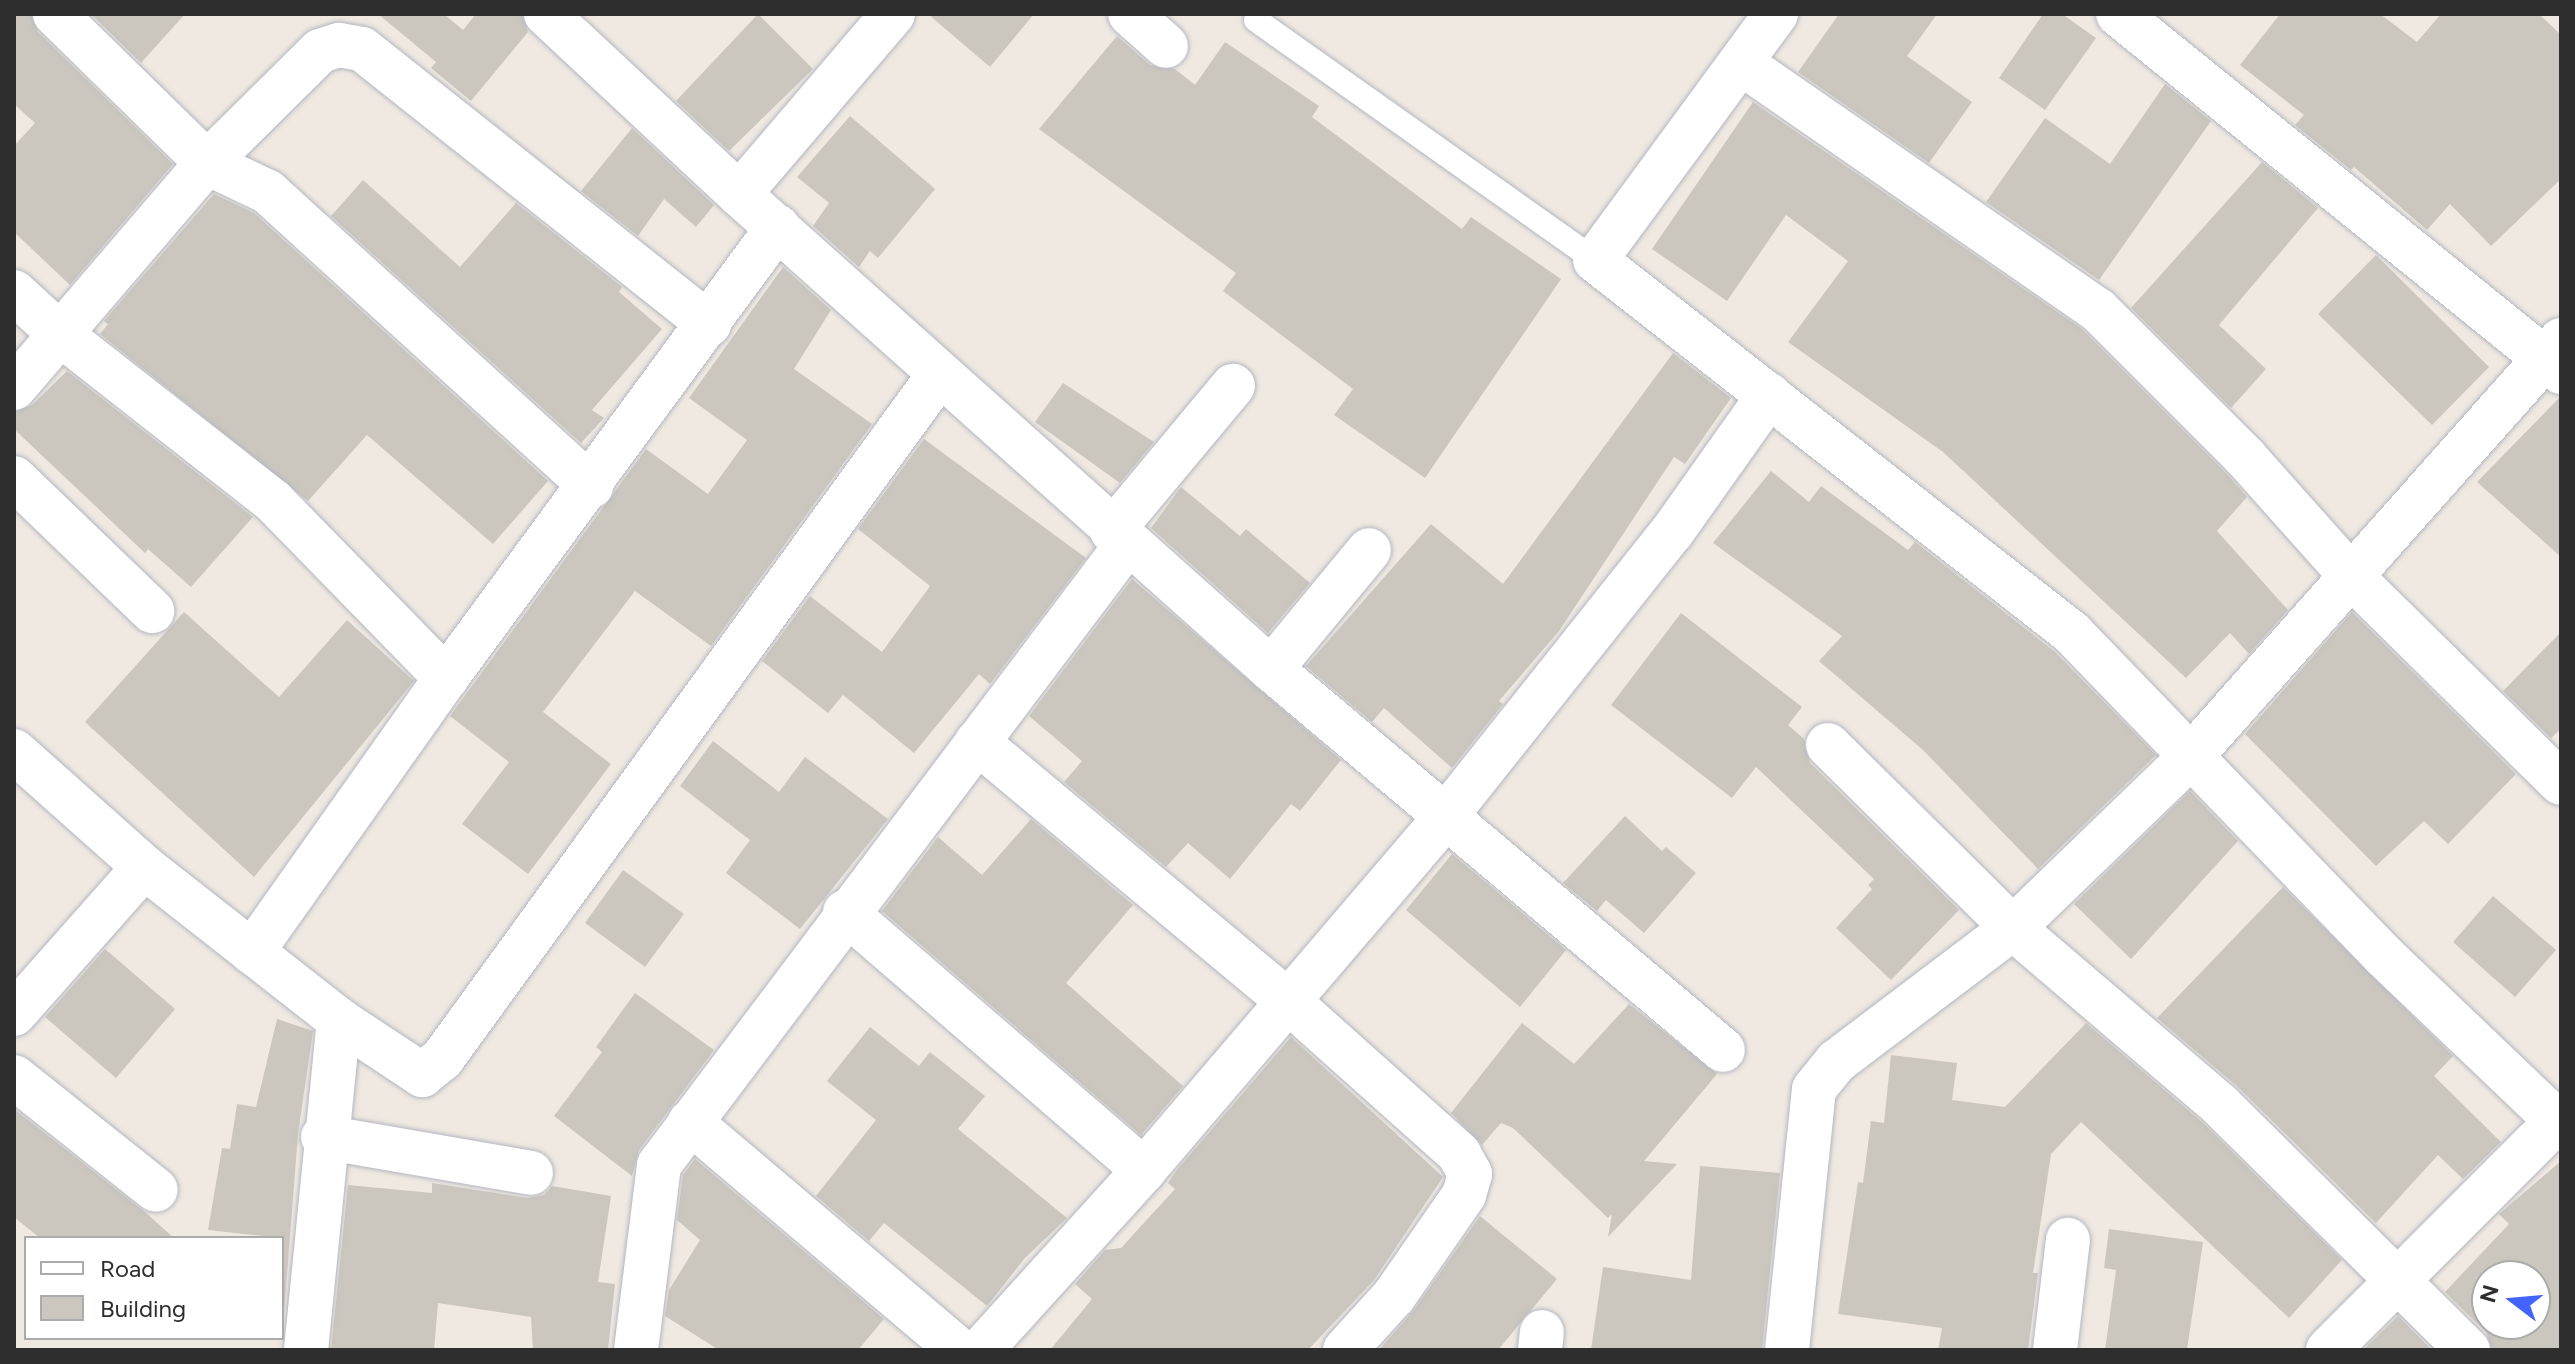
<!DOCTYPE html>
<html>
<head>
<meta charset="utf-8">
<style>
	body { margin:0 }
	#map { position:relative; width:2575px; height:1364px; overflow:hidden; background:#efe9e1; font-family:Figtree,sans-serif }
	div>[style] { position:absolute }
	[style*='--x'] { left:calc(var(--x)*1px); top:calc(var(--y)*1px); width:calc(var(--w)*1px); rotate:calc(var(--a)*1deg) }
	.building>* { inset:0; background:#cbc7bf }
	.roads { filter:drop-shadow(0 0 2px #b4b7c1) drop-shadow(0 0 2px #b4b7c1) }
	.service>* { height:24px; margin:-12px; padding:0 12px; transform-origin:12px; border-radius:12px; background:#fff }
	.minor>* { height:44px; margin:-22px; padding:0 22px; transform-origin:22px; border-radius:22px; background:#fff }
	span { translate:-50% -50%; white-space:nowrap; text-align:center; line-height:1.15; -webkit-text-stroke:7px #fff; paint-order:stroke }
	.frame { position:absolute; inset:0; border:16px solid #2e2e2e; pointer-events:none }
	.legend { position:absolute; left:24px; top:1236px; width:260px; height:104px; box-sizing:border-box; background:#fff; border:2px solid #ababab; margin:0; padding:10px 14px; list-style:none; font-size:24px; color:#2e2e2e }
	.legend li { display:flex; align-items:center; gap:16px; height:40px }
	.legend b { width:40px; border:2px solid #ababab }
	.north { position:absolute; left:2471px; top:1260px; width:80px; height:80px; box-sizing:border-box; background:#fff; border:2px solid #ababab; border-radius:50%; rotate:286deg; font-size:22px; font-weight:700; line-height:32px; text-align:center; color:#2e2e2e }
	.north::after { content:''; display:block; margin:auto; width:28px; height:36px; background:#4264fb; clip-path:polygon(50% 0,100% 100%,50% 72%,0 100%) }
</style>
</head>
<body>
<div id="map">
	<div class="building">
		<div style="clip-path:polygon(14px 14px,31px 14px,38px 32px,173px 164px,70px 285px,14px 232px,14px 146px,35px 123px,14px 104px)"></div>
		<div style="clip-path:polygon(91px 14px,185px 14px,141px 63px)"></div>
		<div style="clip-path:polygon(378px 14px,444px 14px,463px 30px,476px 14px,522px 14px,528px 32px,471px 101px,431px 68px,436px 62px)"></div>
		<div style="clip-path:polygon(758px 14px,813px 69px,729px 151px,676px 101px)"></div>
		<div style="clip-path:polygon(928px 14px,1034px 14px,990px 67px)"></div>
		<div style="clip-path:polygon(1839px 14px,1937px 14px,1907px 56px,1972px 102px,1929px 163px,1798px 72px)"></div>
		<div style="clip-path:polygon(2043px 14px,2062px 14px,2096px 38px,2045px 110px,1999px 78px)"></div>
		<div style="clip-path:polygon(2280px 14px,2380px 14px,2417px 42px,2441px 14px,2539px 14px,2561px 35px,2561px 179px,2491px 246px,2450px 204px,2427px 230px,2354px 167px,2351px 170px,2295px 125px,2304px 115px,2240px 65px)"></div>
		<div style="clip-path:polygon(1117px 36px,1150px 65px,1175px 69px,1195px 85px,1225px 42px,1319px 106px,1312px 117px,1462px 229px,1471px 217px,1561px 279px,1425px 478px,1334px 415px,1353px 389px,1223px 291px,1236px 273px,1039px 129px)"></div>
		<div style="clip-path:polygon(2165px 84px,2211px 121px,2099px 280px,1986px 202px,2045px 118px,2110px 164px)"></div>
		<div style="clip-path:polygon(1753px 102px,2082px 329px,2227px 474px,2247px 497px,2217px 531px,2288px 610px,2249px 654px,2230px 633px,2186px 678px,1943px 452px,1788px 342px,1848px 261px,1786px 215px,1727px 301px,1652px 249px)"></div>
		<div style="clip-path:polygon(850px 116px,935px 189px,878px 258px,870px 251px,859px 267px,813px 226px,829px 203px,797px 177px)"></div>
		<div style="clip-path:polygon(632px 128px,714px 205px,696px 227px,664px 199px,638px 236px,581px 191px)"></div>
		<div style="clip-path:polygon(2262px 162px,2318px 208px,2219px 325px,2266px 369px,2231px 408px,2131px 308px)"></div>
		<div style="clip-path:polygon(363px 180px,460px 267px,516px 203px,622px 287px,619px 292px,662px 329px,592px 410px,604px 418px,581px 443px,331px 216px)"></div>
		<div style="clip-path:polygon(214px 194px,254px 213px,548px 481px,493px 544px,367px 435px,308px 501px,100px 334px,108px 324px,104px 321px)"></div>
		<div style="clip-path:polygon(2376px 255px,2489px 367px,2432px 425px,2318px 314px)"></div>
		<div style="clip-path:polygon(783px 267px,831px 310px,794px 369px,872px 424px,711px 646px,635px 591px,543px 712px,611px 764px,528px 874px,462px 824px,509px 762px,450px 716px,646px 449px,708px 494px,747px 440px,689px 398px)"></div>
		<div style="clip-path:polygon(1673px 353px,1731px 398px,1685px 464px,1674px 457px,1559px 631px,1499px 701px,1503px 704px,1452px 768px,1384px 708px,1372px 722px,1306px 666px,1431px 524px,1503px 584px)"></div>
		<div style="clip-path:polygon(67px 371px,253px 517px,191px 587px,148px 549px,145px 553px,14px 429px,14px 412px,32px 405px)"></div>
		<div style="clip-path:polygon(1063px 383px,1154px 442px,1120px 483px,1035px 422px)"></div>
		<div style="clip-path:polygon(2561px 396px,2561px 557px,2477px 482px)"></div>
		<div style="clip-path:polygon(924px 439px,1086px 558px,990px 684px,979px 674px,914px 753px,843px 695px,828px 713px,762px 661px,810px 596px,882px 652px,930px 586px,858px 529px)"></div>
		<div style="clip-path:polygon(1771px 471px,1809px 502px,1821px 486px,1908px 550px,1915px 542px,2055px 652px,2156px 755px,2038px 869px,1923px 750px,1819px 661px,1842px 636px,1713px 543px)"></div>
		<div style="clip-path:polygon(1181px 487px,1240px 536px,1246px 529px,1310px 583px,1268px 633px,1151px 528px)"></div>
		<div style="clip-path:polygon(1132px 579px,1341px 760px,1300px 811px,1291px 804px,1230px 879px,1188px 843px,1166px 867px,1064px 782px,1082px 761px,1029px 716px)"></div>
		<div style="clip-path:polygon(184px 612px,279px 697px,347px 620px,414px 681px,254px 877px,85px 722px)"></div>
		<div style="clip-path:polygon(2352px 612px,2516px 774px,2448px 844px,2424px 821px,2376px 866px,2245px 734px)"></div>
		<div style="clip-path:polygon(1681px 613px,1802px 707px,1788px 725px,1804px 739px,1810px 763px,1959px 910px,1891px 980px,1836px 928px,1872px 889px,1868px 885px,1874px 879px,1756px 767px,1732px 798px,1611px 705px)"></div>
		<div style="clip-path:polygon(2561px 632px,2561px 729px,2551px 738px,2503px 691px)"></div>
		<div style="clip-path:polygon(713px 741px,779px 792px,805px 757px,888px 819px,800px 929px,726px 873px,750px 840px,680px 786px)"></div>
		<div style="clip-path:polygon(2190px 791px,2238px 841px,2131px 959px,2074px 904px)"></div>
		<div style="clip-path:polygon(1625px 816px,1662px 851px,1666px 847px,1696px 873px,1644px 933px,1606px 900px,1597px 911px,1563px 883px)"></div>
		<div style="clip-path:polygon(1031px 819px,1133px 905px,1066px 983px,1183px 1086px,1141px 1135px,882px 911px,938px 837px,982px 875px)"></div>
		<div style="clip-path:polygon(1452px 854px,1566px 950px,1520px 1007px,1406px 910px)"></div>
		<div style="clip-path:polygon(623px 870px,684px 914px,645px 967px,585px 923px)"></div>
		<div style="clip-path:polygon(2283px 887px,2453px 1056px,2434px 1076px,2501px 1142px,2463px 1179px,2438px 1155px,2376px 1223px,2238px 1087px,2157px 1018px)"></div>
		<div style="clip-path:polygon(2493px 896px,2556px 950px,2515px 997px,2453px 942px)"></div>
		<div style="clip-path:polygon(105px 949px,175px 1009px,116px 1078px,45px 1017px)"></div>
		<div style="clip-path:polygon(635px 993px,714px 1050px,639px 1150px,632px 1176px,554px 1116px,602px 1052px,596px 1047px)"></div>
		<div style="clip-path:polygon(1629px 1004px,1717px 1074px,1644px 1161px,1677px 1164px,1608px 1237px,1612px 1214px,1608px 1218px,1513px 1128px,1501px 1123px,1482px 1145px,1451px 1113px,1522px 1023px,1574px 1064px)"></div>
		<div style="clip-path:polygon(277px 1019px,313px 1031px,298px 1134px,282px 1339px,282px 1238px,208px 1230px,222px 1148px,230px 1149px,237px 1104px,256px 1107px)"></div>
		<div style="clip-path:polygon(2086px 1023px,2203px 1123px,2342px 1260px,2289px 1318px,2081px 1122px,2051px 1154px,2033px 1273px,2038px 1273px,2028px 1350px,1938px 1350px,1942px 1328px,1838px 1314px,1858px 1182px,1863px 1183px,1871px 1121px,1884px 1123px,1891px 1055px,1957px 1063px,1952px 1100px,2005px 1107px)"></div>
		<div style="clip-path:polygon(870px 1027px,919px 1066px,930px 1052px,985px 1096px,958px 1129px,1067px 1218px,1025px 1258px,987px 1306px,884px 1223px,869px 1241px,816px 1196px,876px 1120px,827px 1081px)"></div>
		<div style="clip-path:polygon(1291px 1037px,1443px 1177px,1374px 1280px,1308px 1350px,1050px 1350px,1092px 1299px,1075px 1284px,1105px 1250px,1121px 1248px,1175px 1189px,1168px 1183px,1176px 1171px)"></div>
		<div style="clip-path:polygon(14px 1109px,145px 1212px,174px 1238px,40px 1238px,14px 1217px)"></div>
		<div style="clip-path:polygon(695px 1159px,884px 1319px,858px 1350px,719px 1350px,665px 1316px,669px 1290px,700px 1240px,677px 1220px,683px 1175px)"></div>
		<div style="clip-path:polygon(evenodd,2561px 1161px,2561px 1350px,2492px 1350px,2486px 1332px,2445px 1292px,2509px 1224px,2499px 1214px,2561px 1161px,2487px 1276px,2535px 1276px,2535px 1324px,2487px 1324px,2487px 1276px)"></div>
		<div style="clip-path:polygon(1700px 1166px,1780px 1173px,1762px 1350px,1591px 1350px,1603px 1267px,1691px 1280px)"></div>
		<div style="clip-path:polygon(432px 1183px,527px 1198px,544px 1195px,552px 1186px,611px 1196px,598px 1282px,615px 1284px,608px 1350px,533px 1350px,531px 1317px,438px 1303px,434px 1350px,331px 1350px,348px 1185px,432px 1193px)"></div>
		<div style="clip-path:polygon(1480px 1216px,1557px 1279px,1498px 1350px,1379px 1350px,1414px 1310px)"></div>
		<div style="clip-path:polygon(2109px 1229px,2203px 1242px,2187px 1350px,2105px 1350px,2116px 1270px,2104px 1268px)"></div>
		<div style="clip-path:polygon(2398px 1316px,2432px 1350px,2363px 1350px)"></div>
	</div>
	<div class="roads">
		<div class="service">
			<div style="--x:1256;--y:20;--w:415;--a:35.3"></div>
		</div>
		<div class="minor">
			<div style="--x:55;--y:14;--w:213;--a:44.4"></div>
			<div style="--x:207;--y:163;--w:159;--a:-44.7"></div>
			<div style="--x:320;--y:51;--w:20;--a:-18"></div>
			<div style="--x:339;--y:45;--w:23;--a:10"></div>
			<div style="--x:362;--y:49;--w:443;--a:38.4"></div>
			<div style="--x:546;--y:14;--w:264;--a:43"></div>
			<div style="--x:893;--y:14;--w:237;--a:130.5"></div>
			<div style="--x:739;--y:194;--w:713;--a:41.76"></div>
			<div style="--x:1271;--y:669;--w:591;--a:40.13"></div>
			<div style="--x:1130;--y:14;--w:48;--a:41.6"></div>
			<div style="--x:1776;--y:14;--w:305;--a:126.3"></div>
			<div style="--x:1595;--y:260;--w:606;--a:38.02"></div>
			<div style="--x:2072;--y:633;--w:449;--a:46"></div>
			<div style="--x:2384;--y:956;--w:245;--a:43.7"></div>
			<div style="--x:2118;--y:14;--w:570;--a:38.94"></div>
			<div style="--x:1741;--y:63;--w:434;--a:34.7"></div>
			<div style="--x:2098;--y:310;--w:208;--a:45"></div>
			<div style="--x:2245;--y:457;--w:158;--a:48.3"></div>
			<div style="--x:2350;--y:575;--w:296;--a:44.6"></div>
			<div style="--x:14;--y:292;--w:62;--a:42.4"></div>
			<div style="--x:60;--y:334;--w:271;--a:38.1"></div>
			<div style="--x:273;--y:501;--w:248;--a:45.7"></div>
			<div style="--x:14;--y:388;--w:296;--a:-49.4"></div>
			<div style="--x:207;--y:163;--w:68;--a:25.4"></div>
			<div style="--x:268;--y:192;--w:437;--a:42.3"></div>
			<div style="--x:14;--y:478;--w:192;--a:43.9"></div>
			<div style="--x:1112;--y:531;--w:189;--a:-50.2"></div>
			<div style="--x:1271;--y:669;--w:154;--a:-50.5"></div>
			<div style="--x:977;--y:742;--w:403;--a:39.8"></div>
			<div style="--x:1287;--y:1000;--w:231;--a:41.8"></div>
			<div style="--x:1459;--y:1154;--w:23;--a:61"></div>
			<div style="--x:1470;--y:1174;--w:22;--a:106"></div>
			<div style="--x:1464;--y:1195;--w:123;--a:124.7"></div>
			<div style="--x:1394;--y:1296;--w:73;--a:132.2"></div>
			<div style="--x:1828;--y:745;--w:260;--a:44.7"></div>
			<div style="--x:2013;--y:928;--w:272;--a:40.5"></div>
			<div style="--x:2220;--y:1105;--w:349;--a:44.7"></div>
			<div style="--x:14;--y:751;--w:174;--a:41.7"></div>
			<div style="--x:144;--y:867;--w:248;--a:38.1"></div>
			<div style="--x:339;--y:1020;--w:100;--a:33.5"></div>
			<div style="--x:422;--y:1075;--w:26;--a:-39"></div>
			<div style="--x:442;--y:1059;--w:845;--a:-54"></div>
			<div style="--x:845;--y:912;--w:395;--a:40.8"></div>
			<div style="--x:252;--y:952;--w:336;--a:-54.7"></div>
			<div style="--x:446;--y:678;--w:560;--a:-53.64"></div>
			<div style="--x:14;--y:1014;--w:196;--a:-48.5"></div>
			<div style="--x:14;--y:1077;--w:181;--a:38.5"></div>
			<div style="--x:690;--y:1122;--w:353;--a:40.3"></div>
			<div style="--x:323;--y:1137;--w:211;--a:9.8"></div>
			<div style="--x:306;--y:1350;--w:332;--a:-84.3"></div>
			<div style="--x:636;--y:1350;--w:186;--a:-82.9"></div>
			<div style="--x:659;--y:1165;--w:778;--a:-53"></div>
			<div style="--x:981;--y:1350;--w:243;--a:-47.8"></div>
			<div style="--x:1144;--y:1170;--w:464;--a:-49.5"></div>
			<div style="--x:1445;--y:817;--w:364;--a:-51.5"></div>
			<div style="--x:1672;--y:532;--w:168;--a:-54.7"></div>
			<div style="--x:1540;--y:1350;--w:18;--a:-84"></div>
			<div style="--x:1787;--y:1350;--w:262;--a:-84.1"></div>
			<div style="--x:1814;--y:1089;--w:36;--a:-51"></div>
			<div style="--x:1837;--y:1061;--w:221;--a:-37.1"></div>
			<div style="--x:2013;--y:928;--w:250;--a:-44"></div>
			<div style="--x:2193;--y:754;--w:554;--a:-48.37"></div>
			<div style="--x:2055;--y:1350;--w:111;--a:-83.3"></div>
			<div style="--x:2328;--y:1350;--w:324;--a:-45"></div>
		</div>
	</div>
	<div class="frame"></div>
	<ul class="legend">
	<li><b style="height:10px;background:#fff"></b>Road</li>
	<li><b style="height:22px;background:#cbc7bf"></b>Building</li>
	</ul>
	<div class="north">N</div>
</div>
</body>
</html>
